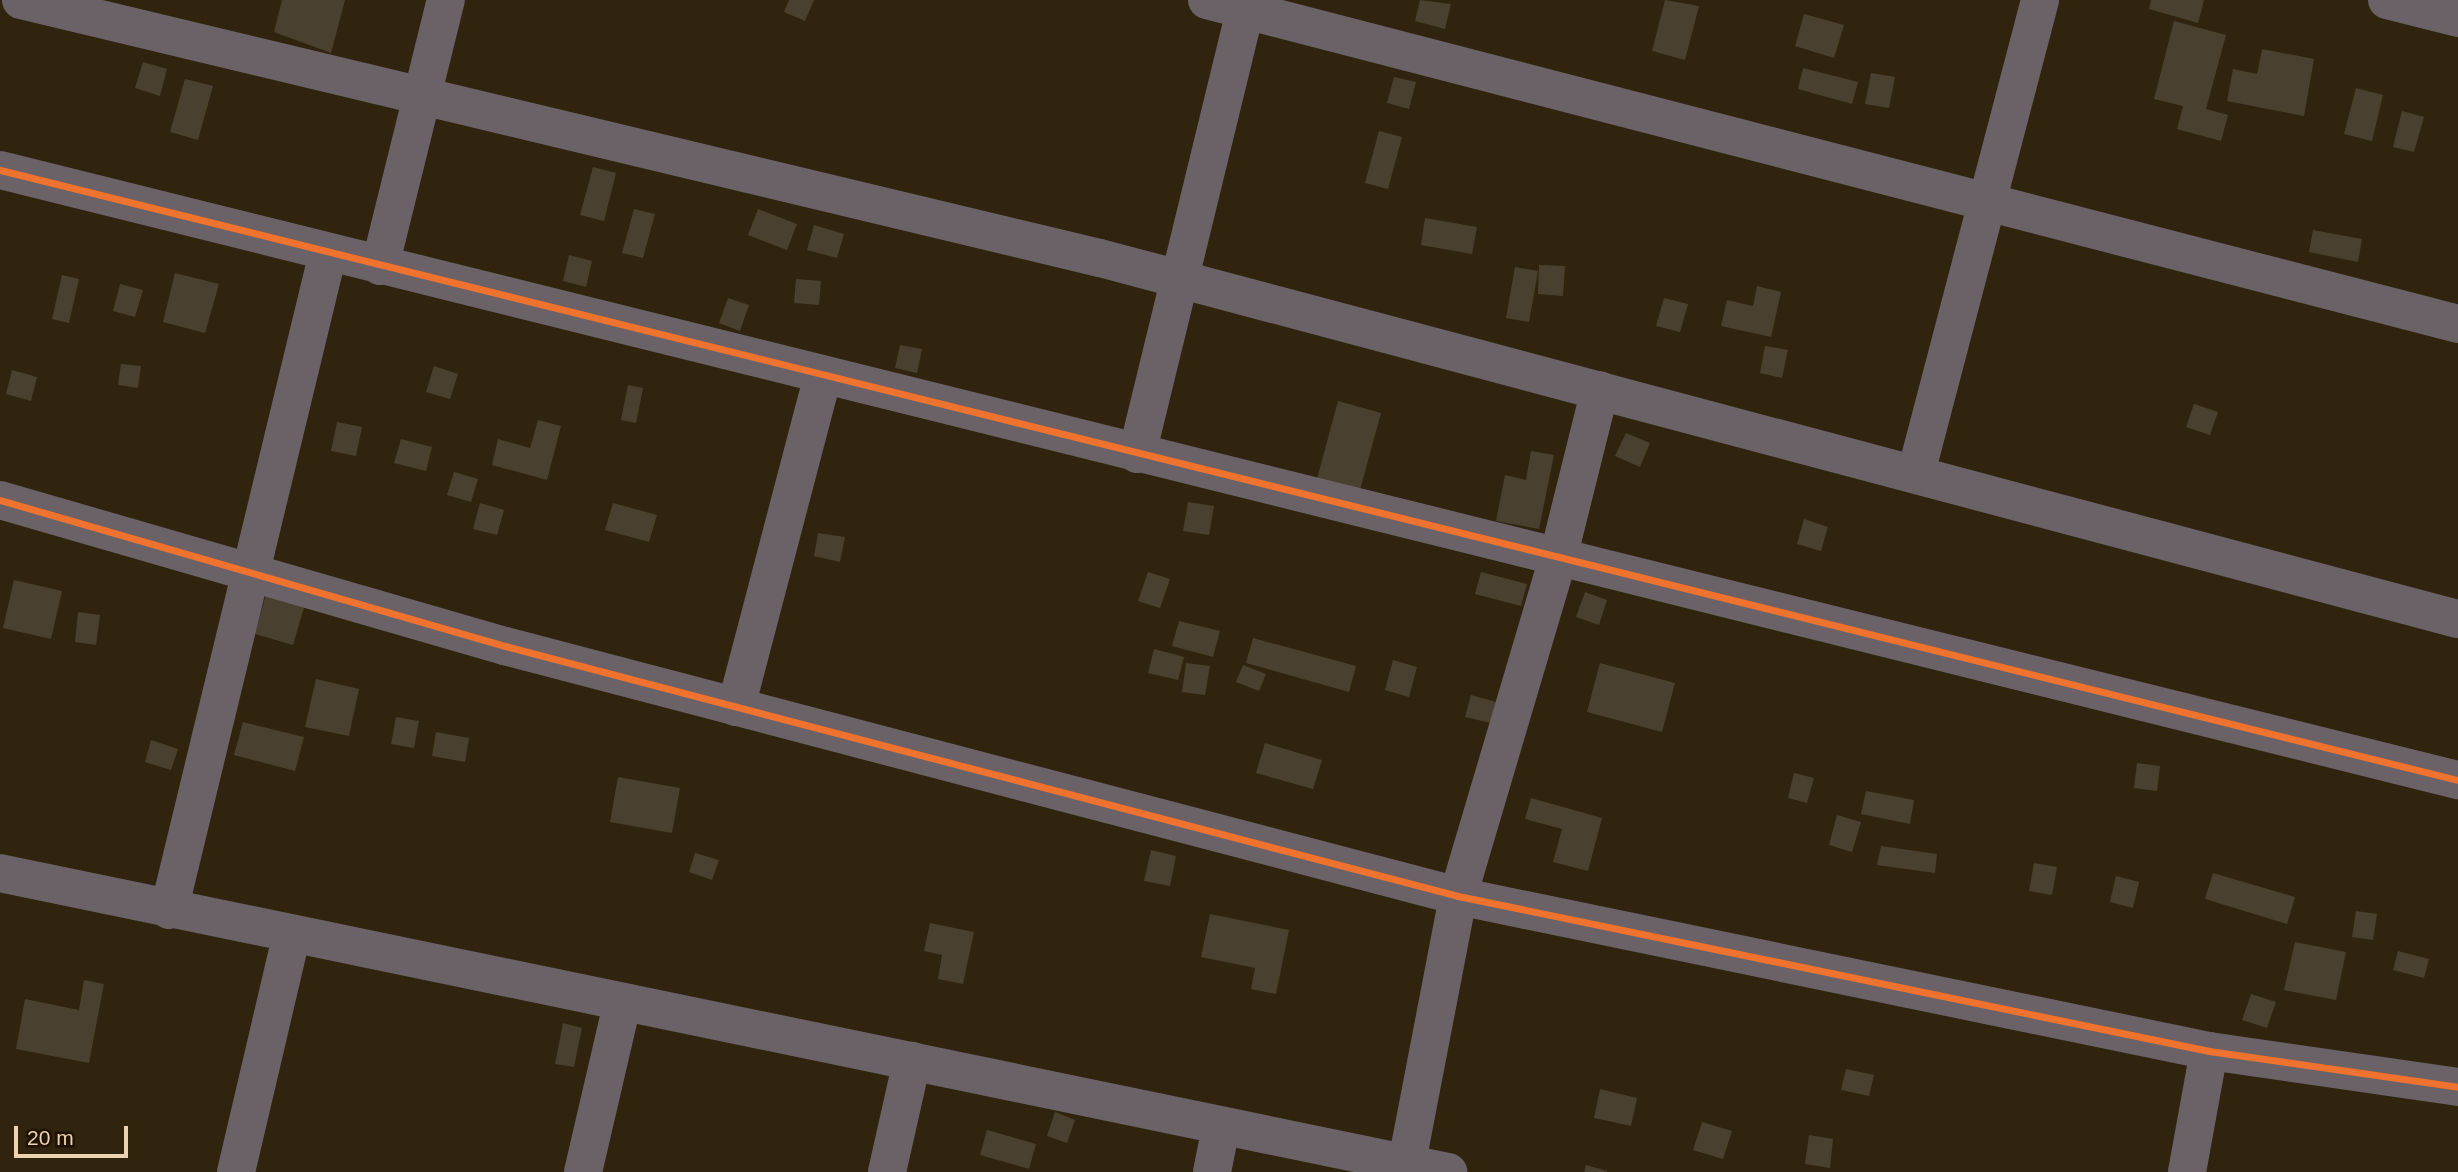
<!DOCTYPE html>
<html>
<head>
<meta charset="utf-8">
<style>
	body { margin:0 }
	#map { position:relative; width:2458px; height:1172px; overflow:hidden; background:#30240f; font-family:Arial,sans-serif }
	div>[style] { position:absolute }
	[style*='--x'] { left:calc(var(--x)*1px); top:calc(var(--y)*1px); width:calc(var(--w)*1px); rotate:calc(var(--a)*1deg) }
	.building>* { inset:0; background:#49402f }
	.minor>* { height:38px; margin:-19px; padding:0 19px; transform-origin:19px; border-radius:19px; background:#6a6267 }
	.cycleway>* { height:7px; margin:-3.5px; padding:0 3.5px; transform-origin:3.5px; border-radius:3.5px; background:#ef722f }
	span { translate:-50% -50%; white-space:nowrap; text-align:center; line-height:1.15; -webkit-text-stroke:5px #1f1200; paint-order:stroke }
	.scale { position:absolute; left:14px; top:1126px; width:114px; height:32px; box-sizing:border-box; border:4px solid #ebd3b3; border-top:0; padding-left:9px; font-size:21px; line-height:24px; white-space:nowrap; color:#ebd3b3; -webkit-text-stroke:5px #1f1200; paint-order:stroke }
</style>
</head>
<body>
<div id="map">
	<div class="building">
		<div style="clip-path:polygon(282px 0,345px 0,331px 53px,274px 32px)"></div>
		<div style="clip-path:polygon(789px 0,814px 0,805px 21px,784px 12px)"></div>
		<div style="clip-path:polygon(1420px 0,1451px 4px,1445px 29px,1415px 21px)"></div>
		<div style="clip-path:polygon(1665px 0,1699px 6px,1685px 60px,1652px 51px)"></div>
		<div style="clip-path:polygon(2151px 0,2204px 0,2198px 23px,2149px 9px)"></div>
		<div style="clip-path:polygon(1804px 14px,1844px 25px,1834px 58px,1795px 46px)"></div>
		<div style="clip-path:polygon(2174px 21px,2226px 35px,2206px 109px,2228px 115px,2221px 141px,2177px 129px,2183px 106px,2154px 99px)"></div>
		<div style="clip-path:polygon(2262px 49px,2314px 59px,2304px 116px,2227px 101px,2233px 69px,2257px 74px)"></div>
		<div style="clip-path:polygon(143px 62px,167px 69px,160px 96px,135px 88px)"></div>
		<div style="clip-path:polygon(1803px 68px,1858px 82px,1852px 104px,1798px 89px)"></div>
		<div style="clip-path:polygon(1871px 73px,1895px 77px,1889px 108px,1865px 104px)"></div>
		<div style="clip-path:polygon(1394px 77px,1416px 82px,1409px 109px,1387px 103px)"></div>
		<div style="clip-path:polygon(185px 79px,213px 86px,198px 140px,170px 132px)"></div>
		<div style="clip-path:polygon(2356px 88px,2383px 95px,2372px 141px,2344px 134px)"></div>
		<div style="clip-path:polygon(2402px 111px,2424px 117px,2414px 152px,2393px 147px)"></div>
		<div style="clip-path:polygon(1379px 131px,1402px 137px,1388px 189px,1365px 183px)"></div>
		<div style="clip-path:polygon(593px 167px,616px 173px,604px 221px,580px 215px)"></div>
		<div style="clip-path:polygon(634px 209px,655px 214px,643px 258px,622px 253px)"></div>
		<div style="clip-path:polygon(758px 209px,797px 224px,787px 250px,748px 235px)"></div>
		<div style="clip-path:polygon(1425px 218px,1477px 227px,1472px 254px,1421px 245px)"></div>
		<div style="clip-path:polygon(814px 225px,844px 234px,837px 258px,807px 250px)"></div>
		<div style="clip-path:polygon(2313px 230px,2362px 239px,2358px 262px,2309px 252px)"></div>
		<div style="clip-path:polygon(569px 255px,592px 261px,586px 287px,563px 281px)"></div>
		<div style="clip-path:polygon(1539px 265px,1565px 266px,1563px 296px,1538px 294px)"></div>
		<div style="clip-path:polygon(1515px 267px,1538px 271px,1529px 322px,1506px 318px)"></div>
		<div style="clip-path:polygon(175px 273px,219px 284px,205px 333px,163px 322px)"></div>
		<div style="clip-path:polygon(62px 275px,79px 279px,69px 323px,52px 319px)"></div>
		<div style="clip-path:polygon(796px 279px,821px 281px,819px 305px,794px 303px)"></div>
		<div style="clip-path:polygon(120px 284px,143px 290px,135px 317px,113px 311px)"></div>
		<div style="clip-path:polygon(1757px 286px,1781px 292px,1771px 337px,1721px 326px,1727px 300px,1753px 306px)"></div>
		<div style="clip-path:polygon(728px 298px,749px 305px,740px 331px,719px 323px)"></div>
		<div style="clip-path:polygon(1664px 298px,1688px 304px,1680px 332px,1656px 326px)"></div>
		<div style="clip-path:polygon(900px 345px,922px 349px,917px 373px,895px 368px)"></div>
		<div style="clip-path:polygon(1765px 346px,1788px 350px,1782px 378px,1760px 373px)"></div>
		<div style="clip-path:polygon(121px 364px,141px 366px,138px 388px,118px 385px)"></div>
		<div style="clip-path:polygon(434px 366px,458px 374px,450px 399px,426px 392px)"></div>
		<div style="clip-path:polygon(12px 370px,37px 377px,31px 401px,6px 394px)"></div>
		<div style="clip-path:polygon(628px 385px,643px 388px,636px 423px,621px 420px)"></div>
		<div style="clip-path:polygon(1338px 401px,1381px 413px,1360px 490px,1317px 479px)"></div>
		<div style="clip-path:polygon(2194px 404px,2218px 412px,2210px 435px,2186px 427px)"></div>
		<div style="clip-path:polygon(538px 420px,561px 426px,547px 480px,492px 465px,498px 439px,530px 448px)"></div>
		<div style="clip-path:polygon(337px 422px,362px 427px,356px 456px,331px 451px)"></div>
		<div style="clip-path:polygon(1626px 433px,1650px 443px,1640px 467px,1615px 456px)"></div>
		<div style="clip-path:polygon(401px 439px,432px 447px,426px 471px,394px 463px)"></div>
		<div style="clip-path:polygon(1531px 451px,1554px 455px,1539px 529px,1496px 521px,1505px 475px,1526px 480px)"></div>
		<div style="clip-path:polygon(454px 472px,478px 479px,471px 502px,447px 495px)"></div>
		<div style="clip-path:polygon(1188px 502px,1214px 506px,1209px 535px,1183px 531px)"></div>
		<div style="clip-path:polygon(480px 503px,504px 510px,497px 535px,473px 529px)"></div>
		<div style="clip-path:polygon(613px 503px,657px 515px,649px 542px,605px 530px)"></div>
		<div style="clip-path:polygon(1804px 519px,1828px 527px,1821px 551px,1797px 544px)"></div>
		<div style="clip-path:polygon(818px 533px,845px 537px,840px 562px,814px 556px)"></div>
		<div style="clip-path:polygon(1148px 572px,1170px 579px,1160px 608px,1138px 601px)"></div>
		<div style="clip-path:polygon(1481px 572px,1527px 584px,1521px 606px,1475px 594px)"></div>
		<div style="clip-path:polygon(14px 580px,62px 591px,51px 639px,3px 628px)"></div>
		<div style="clip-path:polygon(1585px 592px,1607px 600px,1599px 625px,1576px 617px)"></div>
		<div style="clip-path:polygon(266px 594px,305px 604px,293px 645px,255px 634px)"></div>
		<div style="clip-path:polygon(78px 612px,100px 615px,96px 645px,75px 642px)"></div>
		<div style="clip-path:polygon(1179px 621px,1220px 631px,1213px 657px,1172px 646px)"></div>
		<div style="clip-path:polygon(1253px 638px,1356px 666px,1349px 692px,1246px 663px)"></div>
		<div style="clip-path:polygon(1154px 649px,1184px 657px,1178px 680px,1148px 673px)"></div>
		<div style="clip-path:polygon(1393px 660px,1417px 667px,1409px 697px,1385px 690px)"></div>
		<div style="clip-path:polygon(1186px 663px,1210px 666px,1205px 695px,1182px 692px)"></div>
		<div style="clip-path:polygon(1600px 663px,1675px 683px,1662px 732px,1587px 712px)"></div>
		<div style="clip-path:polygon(1243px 665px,1266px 674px,1259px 691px,1236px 682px)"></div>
		<div style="clip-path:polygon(316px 679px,359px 689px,349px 736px,305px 727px)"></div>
		<div style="clip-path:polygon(1471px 695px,1496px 702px,1491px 723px,1465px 717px)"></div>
		<div style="clip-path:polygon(396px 717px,419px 721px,414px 748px,391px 744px)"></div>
		<div style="clip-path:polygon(243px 722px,304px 737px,295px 771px,234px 755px)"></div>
		<div style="clip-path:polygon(436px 732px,469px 738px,465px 762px,432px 756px)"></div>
		<div style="clip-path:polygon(151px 740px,178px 749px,171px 770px,145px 762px)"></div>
		<div style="clip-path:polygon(1265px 743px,1322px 760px,1313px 789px,1256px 773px)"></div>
		<div style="clip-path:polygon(2137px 763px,2160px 766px,2157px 791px,2134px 788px)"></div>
		<div style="clip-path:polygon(1794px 773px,1814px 778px,1807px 803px,1788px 798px)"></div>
		<div style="clip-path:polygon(618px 777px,680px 788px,672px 833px,610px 822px)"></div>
		<div style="clip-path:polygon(1866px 791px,1914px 800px,1910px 824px,1861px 814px)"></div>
		<div style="clip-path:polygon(1531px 798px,1602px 818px,1588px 871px,1553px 862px,1562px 829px,1525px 819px)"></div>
		<div style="clip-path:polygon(1837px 815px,1861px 822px,1852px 852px,1829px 845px)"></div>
		<div style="clip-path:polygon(1881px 846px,1937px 854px,1935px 873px,1877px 865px)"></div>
		<div style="clip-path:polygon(1151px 850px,1176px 856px,1170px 886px,1144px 881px)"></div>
		<div style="clip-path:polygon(695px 853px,719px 860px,712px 880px,689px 872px)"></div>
		<div style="clip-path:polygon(2034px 863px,2057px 867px,2052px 895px,2029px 891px)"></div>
		<div style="clip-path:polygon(2213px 873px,2295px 897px,2287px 924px,2205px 899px)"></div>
		<div style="clip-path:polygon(2116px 876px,2139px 882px,2133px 908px,2110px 902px)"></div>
		<div style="clip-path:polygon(2356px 911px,2377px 914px,2373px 940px,2352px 937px)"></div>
		<div style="clip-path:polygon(1210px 914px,1289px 930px,1276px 994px,1251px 989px,1255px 968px,1201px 957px)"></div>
		<div style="clip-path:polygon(930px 923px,974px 932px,963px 984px,938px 979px,942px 955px,924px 951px)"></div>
		<div style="clip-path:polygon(2295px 942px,2346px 952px,2336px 1000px,2284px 990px)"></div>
		<div style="clip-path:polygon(2398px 951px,2429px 959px,2424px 978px,2393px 970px)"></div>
		<div style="clip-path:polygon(84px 980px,104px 984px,89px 1063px,16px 1049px,25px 999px,79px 1010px)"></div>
		<div style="clip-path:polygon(2251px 994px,2276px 1002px,2267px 1028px,2242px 1020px)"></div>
		<div style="clip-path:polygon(563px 1023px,582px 1028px,574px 1067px,555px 1064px)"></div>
		<div style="clip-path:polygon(1846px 1069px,1874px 1075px,1869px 1096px,1841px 1090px)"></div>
		<div style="clip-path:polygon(1600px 1089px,1637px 1098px,1631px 1126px,1594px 1118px)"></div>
		<div style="clip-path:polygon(1055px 1112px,1075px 1120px,1067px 1143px,1047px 1136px)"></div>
		<div style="clip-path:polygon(1702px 1122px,1732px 1131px,1723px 1159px,1693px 1150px)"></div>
		<div style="clip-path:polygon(987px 1130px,1036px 1144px,1029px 1169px,980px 1155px)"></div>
		<div style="clip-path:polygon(1809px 1135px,1833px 1139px,1830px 1168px,1805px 1164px)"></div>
		<div style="clip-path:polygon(1586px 1165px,1607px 1171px,1607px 1172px,1584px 1172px)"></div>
	</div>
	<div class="minor">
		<div style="--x:21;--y:0;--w:1109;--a:13.45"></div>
		<div style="--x:1100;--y:258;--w:1405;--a:14.89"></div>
		<div style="--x:1207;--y:0;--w:1292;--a:14.52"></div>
		<div style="--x:2387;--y:0;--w:73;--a:14.2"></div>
		<div style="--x:0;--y:170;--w:2533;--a:13.94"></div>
		<div style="--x:380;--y:266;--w:274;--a:-76.1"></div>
		<div style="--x:1137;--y:454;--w:467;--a:-76.3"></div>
		<div style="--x:1916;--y:473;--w:489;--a:-75.3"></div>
		<div style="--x:0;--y:500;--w:526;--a:16.13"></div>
		<div style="--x:505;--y:646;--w:985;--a:14.7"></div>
		<div style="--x:1458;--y:896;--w:767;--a:11.66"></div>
		<div style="--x:2209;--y:1051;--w:252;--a:8.2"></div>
		<div style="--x:736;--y:707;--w:342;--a:-75.3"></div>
		<div style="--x:0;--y:873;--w:1479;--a:11.67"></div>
		<div style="--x:169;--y:910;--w:676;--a:-76.4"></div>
		<div style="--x:1407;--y:1162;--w:271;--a:-79.1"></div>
		<div style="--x:1458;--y:896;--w:352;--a:-73.5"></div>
		<div style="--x:1558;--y:558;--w:173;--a:-76"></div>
		<div style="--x:236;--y:1172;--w:244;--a:-76.8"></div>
		<div style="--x:583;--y:1172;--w:171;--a:-76.9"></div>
		<div style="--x:887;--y:1172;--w:114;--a:-77.3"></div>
		<div style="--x:1212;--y:1172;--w:46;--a:-78.7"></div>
		<div style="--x:2187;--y:1172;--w:123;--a:-79.7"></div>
	</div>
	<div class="cycleway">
		<div style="--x:0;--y:170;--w:2533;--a:13.94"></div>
		<div style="--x:0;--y:500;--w:526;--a:16.13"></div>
		<div style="--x:505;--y:646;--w:985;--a:14.7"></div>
		<div style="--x:1458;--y:896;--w:767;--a:11.66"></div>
		<div style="--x:2209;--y:1051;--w:252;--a:8.2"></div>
	</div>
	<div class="scale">20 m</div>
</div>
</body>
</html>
